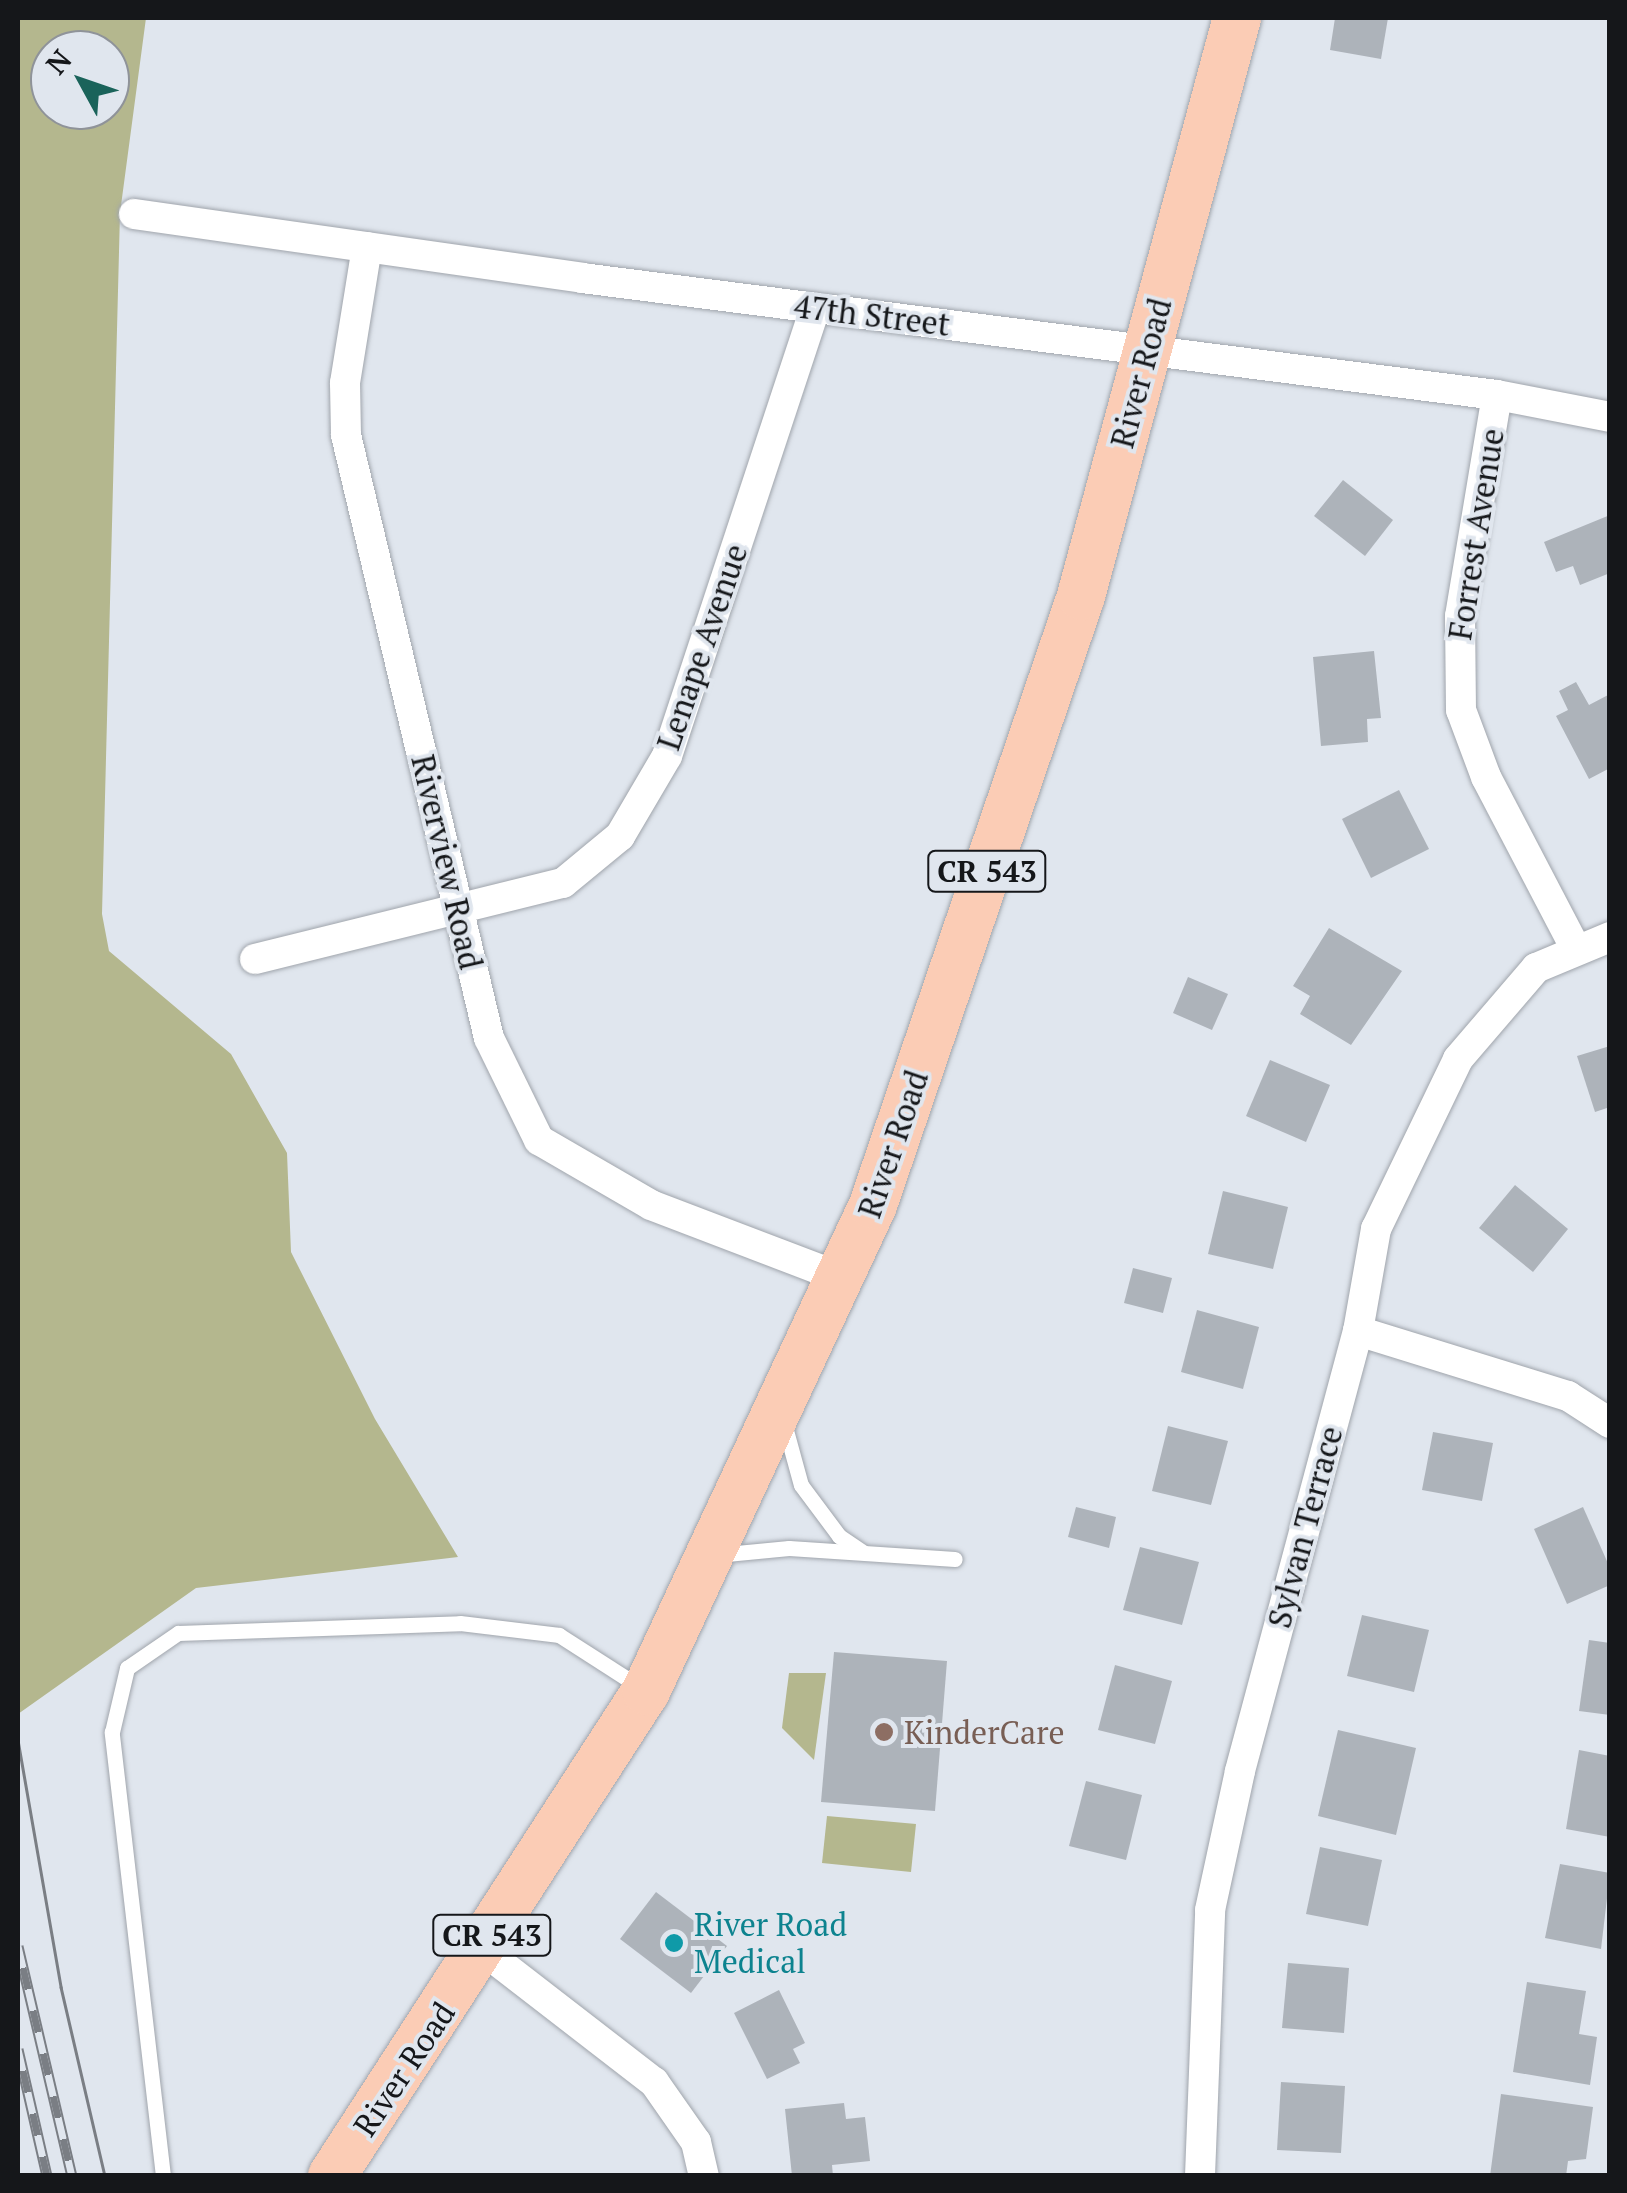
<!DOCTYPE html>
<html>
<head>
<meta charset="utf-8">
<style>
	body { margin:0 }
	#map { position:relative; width:1627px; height:2193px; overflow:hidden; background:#e0e6ee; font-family:"PT Serif",serif }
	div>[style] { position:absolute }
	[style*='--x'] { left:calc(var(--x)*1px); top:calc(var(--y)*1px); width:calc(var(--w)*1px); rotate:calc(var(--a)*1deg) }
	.green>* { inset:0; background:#b4b78e }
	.building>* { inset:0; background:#adb3ba }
	.roads { filter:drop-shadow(0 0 2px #a0a5ac) drop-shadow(0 0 2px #a0a5ac) }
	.service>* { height:15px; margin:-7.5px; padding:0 7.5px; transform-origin:7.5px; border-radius:7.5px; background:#fff }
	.minor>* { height:30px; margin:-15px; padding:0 15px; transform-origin:15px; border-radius:15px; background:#fff }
	.primary>* { height:48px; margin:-24px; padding:0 24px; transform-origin:24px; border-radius:24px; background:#fbccb5 }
	.tram>* { height:2.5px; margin:-1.25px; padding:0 1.25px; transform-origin:1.25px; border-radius:1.25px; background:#7a7e84 }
	.rail>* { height:11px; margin-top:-5.5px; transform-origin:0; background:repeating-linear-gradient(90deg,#e0e6ee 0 22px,#7a7e84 0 44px); box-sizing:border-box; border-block:2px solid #7a7e84 }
	.dots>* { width:28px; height:28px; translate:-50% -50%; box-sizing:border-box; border:5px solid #e0e6ee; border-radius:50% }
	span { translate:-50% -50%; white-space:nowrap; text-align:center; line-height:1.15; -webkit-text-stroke:8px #e0e6ee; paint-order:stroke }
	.shield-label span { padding:2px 8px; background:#e0e6ee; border:2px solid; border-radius:8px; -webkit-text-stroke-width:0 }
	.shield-label { font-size:30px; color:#15171a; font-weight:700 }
	.street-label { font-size:32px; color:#15171a }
	.education-label { font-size:32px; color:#785e54 }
	.left { translate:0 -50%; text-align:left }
	.culture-label { font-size:32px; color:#0d838f }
	.frame { position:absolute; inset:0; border:20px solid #15171a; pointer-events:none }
	.north { position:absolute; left:30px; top:30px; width:100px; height:100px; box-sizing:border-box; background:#e0e6ee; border:2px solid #8f9399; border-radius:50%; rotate:310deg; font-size:28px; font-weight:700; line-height:40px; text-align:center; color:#15171a }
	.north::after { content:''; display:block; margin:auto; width:35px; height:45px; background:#1a635a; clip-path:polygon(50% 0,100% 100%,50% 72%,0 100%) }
</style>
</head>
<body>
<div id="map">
	<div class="green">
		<div style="clip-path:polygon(evenodd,18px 18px,146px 18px,120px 213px,102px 914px,109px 951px,231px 1054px,287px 1153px,291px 1252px,375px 1419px,458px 1557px,196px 1588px,18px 1714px,18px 18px,50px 50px,110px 50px,110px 110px,50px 110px,50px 50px)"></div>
		<div style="clip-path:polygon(789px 1673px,826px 1673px,814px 1760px,782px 1728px)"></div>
		<div style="clip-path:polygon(827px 1816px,916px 1824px,911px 1872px,822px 1863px)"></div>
	</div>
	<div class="building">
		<div style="clip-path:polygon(1335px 18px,1388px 18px,1381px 59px,1330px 50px)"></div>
		<div style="clip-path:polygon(1343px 480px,1393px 520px,1365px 556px,1314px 516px)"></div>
		<div style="clip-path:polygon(1610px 515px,1610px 573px,1580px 585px,1573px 566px,1556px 572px,1544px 542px)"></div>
		<div style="clip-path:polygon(1374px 651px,1381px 718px,1367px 719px,1368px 742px,1321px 746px,1313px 657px)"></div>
		<div style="clip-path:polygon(1576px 682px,1589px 705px,1610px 694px,1610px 768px,1589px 779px,1556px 716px,1568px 710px,1559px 691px)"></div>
		<div style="clip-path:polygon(1399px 790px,1429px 849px,1371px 878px,1342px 819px)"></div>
		<div style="clip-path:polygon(1329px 928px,1402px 971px,1351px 1045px,1300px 1014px,1310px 996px,1293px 986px)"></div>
		<div style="clip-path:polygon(1188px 977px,1228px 994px,1212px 1030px,1173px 1013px)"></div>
		<div style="clip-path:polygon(1610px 1046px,1610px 1107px,1595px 1112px,1577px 1056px)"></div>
		<div style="clip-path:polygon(1270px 1060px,1330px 1085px,1306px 1142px,1246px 1116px)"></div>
		<div style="clip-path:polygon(1515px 1185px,1568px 1229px,1533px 1272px,1479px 1228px)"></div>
		<div style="clip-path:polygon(1223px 1191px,1288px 1207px,1273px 1269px,1208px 1254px)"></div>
		<div style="clip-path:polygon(1133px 1268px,1172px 1278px,1163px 1313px,1124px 1303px)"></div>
		<div style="clip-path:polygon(1197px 1310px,1259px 1327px,1243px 1389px,1181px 1372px)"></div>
		<div style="clip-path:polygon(1168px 1426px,1228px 1441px,1211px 1505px,1152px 1491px)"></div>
		<div style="clip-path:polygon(1433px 1432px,1493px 1443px,1482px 1501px,1422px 1490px)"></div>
		<div style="clip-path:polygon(1076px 1507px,1116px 1517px,1109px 1548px,1068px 1537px)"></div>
		<div style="clip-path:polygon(1583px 1507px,1610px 1568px,1610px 1585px,1567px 1604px,1534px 1529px)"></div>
		<div style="clip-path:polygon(1140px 1547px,1199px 1562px,1182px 1625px,1123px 1610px)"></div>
		<div style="clip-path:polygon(1362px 1615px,1429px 1630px,1414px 1692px,1347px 1676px)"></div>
		<div style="clip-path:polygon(1589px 1640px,1610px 1643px,1610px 1715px,1579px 1711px)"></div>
		<div style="clip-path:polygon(834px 1652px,947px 1661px,935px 1811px,821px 1802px)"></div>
		<div style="clip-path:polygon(1115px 1665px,1172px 1681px,1155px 1744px,1098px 1730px)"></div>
		<div style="clip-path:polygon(1338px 1730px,1416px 1748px,1396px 1835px,1318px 1816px)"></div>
		<div style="clip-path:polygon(1579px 1750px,1610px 1756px,1610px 1837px,1566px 1829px)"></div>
		<div style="clip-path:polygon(1086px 1781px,1142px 1795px,1126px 1860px,1069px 1846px)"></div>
		<div style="clip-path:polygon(1320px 1847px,1382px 1860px,1368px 1926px,1306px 1914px)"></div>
		<div style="clip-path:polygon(1560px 1864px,1610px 1873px,1601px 1949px,1545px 1938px)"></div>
		<div style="clip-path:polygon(656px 1892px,727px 1946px,691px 1993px,620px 1939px)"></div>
		<div style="clip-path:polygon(1288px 1963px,1349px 1968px,1344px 2033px,1282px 2028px)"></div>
		<div style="clip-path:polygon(1527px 1982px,1586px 1991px,1579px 2034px,1597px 2037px,1590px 2085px,1513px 2072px)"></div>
		<div style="clip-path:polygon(779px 1990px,805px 2043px,793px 2049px,800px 2063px,767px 2079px,734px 2013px)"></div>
		<div style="clip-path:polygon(1281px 2082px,1345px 2086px,1341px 2153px,1277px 2150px)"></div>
		<div style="clip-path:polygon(1501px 2094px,1593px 2107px,1586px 2159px,1568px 2161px,1566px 2176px,1490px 2176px)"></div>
		<div style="clip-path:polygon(844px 2103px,846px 2119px,865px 2117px,870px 2161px,832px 2165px,833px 2176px,792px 2176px,785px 2109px)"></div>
	</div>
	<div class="roads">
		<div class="service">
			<div style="--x:784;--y:1423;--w:64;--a:74.7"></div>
			<div style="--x:801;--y:1485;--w:64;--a:53.3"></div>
			<div style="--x:839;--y:1536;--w:29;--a:34"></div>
			<div style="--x:716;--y:1555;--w:73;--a:-5.5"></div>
			<div style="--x:789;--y:1548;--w:166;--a:3.8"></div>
			<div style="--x:163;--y:2176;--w:447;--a:-96.6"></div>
			<div style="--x:112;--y:1732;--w:66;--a:-76.8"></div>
			<div style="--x:127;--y:1668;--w:62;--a:-34.5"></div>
			<div style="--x:178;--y:1633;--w:282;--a:-2"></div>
			<div style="--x:460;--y:1623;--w:100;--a:6.9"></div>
			<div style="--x:559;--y:1635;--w:100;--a:32.7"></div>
		</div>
		<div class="minor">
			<div style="--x:134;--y:214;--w:453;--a:8.1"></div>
			<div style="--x:582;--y:278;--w:922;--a:7.29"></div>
			<div style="--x:1497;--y:395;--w:115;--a:11"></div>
			<div style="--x:367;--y:247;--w:138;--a:99.2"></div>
			<div style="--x:345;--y:383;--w:52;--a:88.9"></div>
			<div style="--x:346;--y:435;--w:620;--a:76.66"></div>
			<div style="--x:489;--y:1038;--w:114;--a:63.9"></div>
			<div style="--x:539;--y:1140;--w:129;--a:30.1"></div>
			<div style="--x:651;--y:1205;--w:204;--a:20.9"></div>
			<div style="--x:1497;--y:395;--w:224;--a:99.5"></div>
			<div style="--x:1460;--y:616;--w:94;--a:89.4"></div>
			<div style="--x:1461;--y:710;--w:72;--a:69.5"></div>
			<div style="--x:1486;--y:777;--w:192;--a:62.4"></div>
			<div style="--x:255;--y:959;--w:317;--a:-13.9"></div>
			<div style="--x:563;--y:883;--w:74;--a:-39.5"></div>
			<div style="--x:620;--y:836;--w:93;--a:-59.6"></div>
			<div style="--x:667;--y:756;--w:472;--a:-71.7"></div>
			<div style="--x:1358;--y:1331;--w:220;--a:17.2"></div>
			<div style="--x:1568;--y:1396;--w:50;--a:32.7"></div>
			<div style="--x:483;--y:1950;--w:216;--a:37.7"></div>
			<div style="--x:654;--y:2082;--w:73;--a:55"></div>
			<div style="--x:696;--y:2142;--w:35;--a:77"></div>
			<div style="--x:1200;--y:2176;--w:266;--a:-87.8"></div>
			<div style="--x:1210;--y:1910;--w:142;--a:-77.8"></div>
			<div style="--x:1240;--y:1771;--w:456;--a:-75"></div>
			<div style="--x:1358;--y:1331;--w:104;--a:-80"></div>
			<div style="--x:1376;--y:1229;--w:189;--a:-64.2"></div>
			<div style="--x:1458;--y:1059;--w:120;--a:-49.4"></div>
			<div style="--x:1536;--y:968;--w:80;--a:-22.7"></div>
		</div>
		<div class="primary">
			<div style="--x:332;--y:2176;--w:578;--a:-57.08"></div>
			<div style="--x:646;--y:1691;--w:536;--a:-64.96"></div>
			<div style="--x:873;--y:1205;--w:644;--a:-71.14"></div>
			<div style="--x:1081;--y:596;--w:599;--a:-74.9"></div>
		</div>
	</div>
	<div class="tram">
		<div style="--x:18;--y:1740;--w:251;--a:80.1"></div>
		<div style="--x:61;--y:1987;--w:194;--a:76.9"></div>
	</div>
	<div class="rail">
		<div style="--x:18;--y:1946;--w:236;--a:76.8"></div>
		<div style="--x:18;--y:2049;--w:130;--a:77.1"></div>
	</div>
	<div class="dots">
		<div style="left:884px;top:1732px;background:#8d6e63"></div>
		<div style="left:674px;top:1943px;background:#0f9aa8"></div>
	</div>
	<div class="shield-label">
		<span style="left:987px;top:871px">CR 543</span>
		<span style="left:492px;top:1935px">CR 543</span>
	</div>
	<div class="street-label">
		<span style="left:872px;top:315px;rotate:7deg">47th Street</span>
		<span style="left:1141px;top:373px;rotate:-75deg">River Road</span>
		<span style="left:1476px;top:534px;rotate:-81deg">Forrest Avenue</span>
		<span style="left:702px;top:647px;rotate:-71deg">Lenape Avenue</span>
		<span style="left:447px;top:862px;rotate:77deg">Riverview Road</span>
		<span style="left:893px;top:1144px;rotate:-71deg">River Road</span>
		<span style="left:1305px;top:1527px;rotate:-75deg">Sylvan Terrace</span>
		<span style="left:404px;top:2069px;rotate:-56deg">River Road</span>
	</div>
	<div class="education-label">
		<span class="left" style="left:904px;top:1732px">KinderCare</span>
	</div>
	<div class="culture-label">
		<span class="left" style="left:694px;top:1943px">River Road<br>Medical</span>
	</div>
	<div class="frame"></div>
	<div class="north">N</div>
</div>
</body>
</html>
